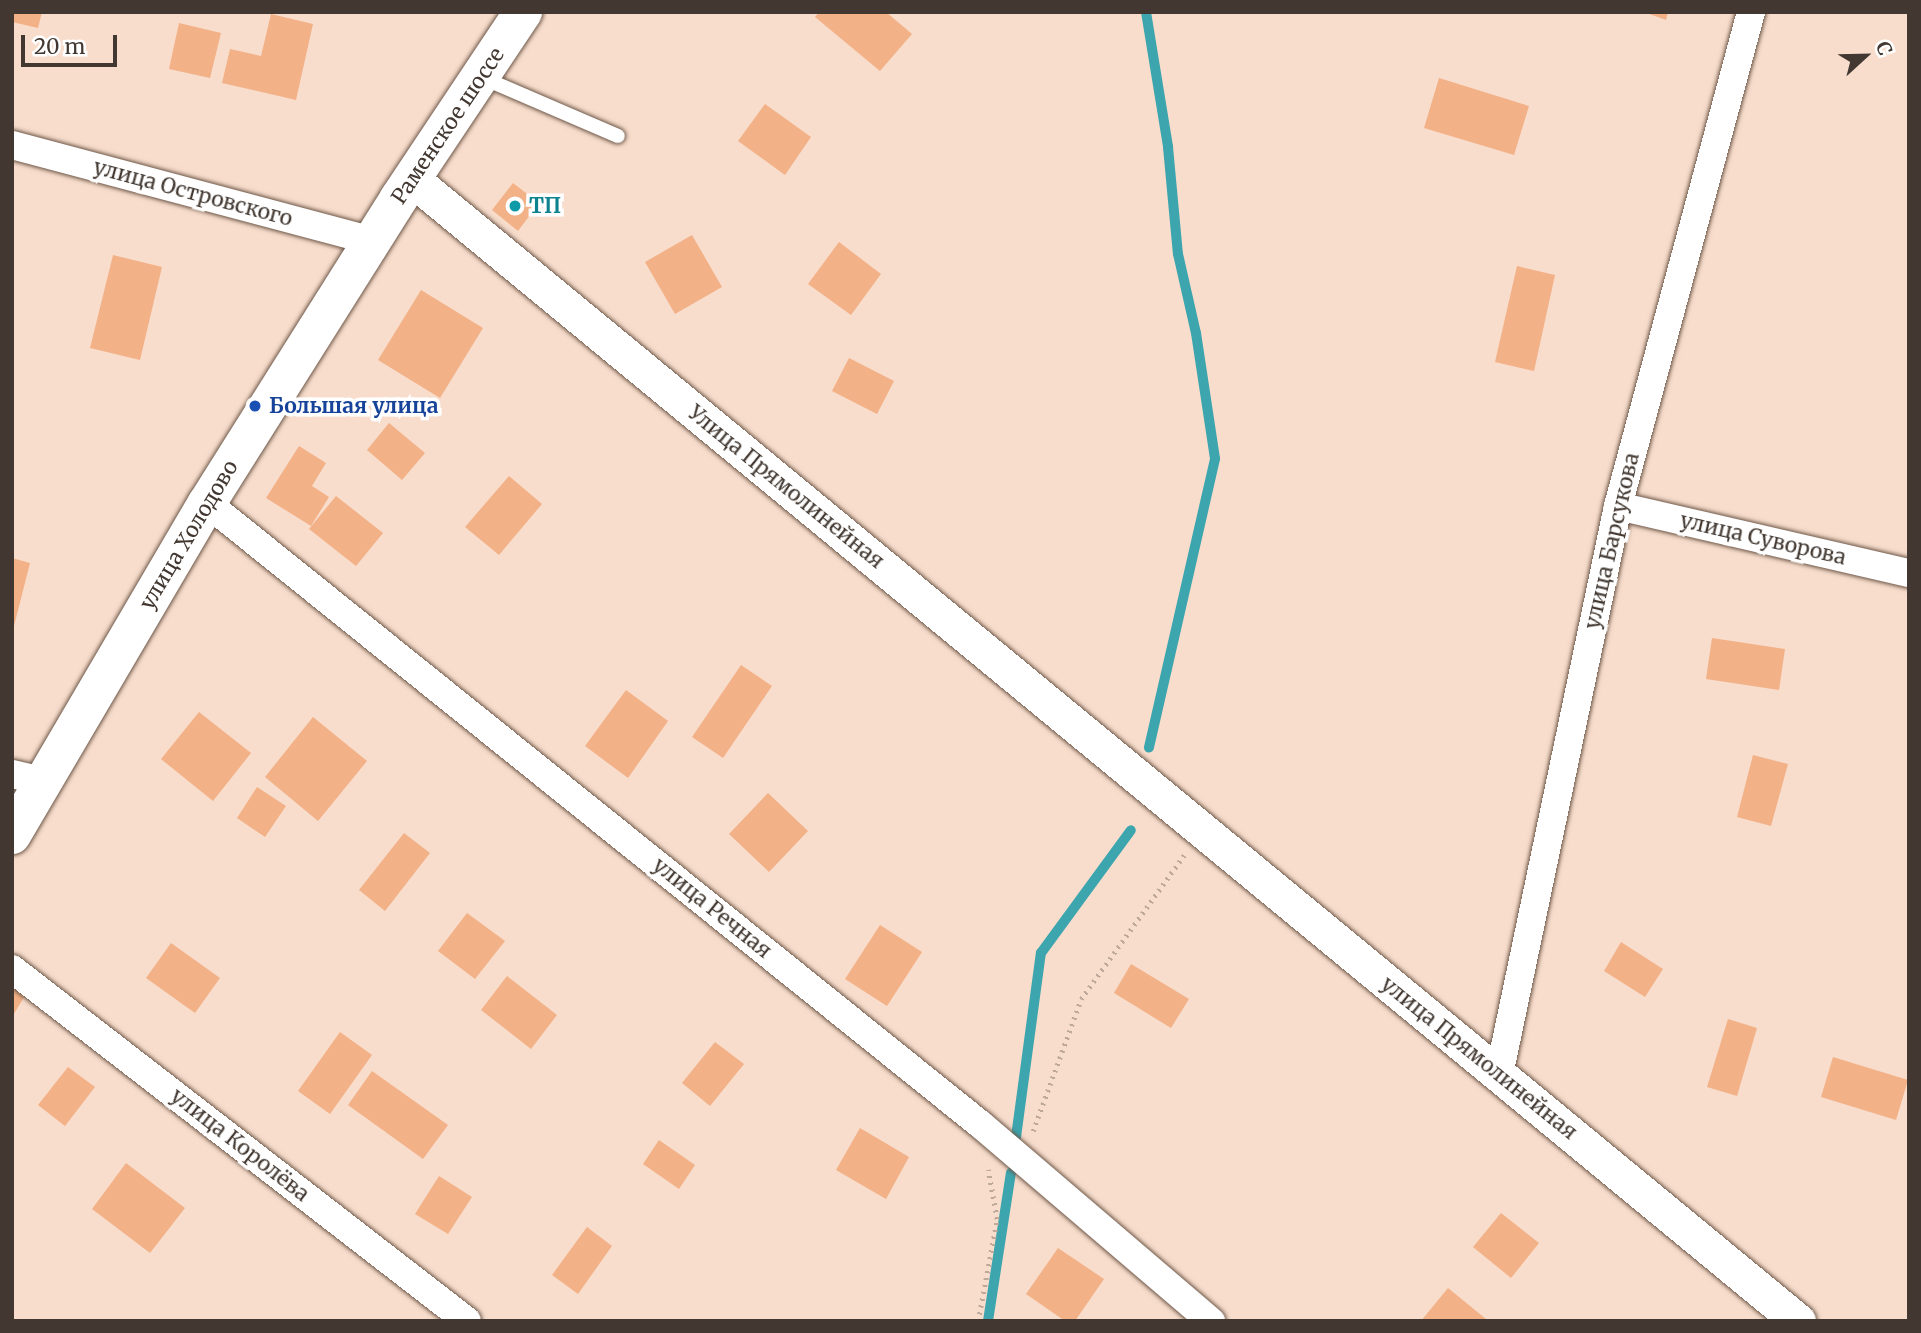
<!DOCTYPE html>
<html>
<head>
<meta charset="utf-8">
<style>
	body { margin:0 }
	#map { position:relative; width:1921px; height:1333px; overflow:hidden; background:#f8ddcc; font-family:Merriweather,serif }
	div>[style] { position:absolute }
	[style*='--x'] { left:calc(var(--x)*1px); top:calc(var(--y)*1px); width:calc(var(--w)*1px); rotate:calc(var(--a)*1deg) }
	.stream>* { height:10px; margin:-5px; padding:0 5px; transform-origin:5px; border-radius:5px; background:#3ca5ae }
	.building>* { inset:0; background:#f2b187 }
	.path>* { height:4.5px; margin-top:-2.25px; transform-origin:0; background:repeating-linear-gradient(90deg,#bda89a 0 2px,transparent 0 7px) }
	.roads { filter:drop-shadow(0 0 2px #6d5748) drop-shadow(0 0 2px #6d5748) }
	.service>* { height:14px; margin:-7px; padding:0 7px; transform-origin:7px; border-radius:7px; background:#fff }
	.minor>* { height:28px; margin:-14px; padding:0 14px; transform-origin:14px; border-radius:14px; background:#fff }
	.tertiary>* { height:35px; margin:-17.5px; padding:0 17.5px; transform-origin:17.5px; border-radius:17.5px; background:#fff }
	.secondary>* { height:38px; margin:-19px; padding:0 19px; transform-origin:19px; border-radius:19px; background:#fff }
	.dots>* { width:19px; height:19px; translate:-50% -50%; box-sizing:border-box; border:4px solid #fff; border-radius:50% }
	span { translate:-50% -50%; white-space:nowrap; text-align:center; line-height:1.15; -webkit-text-stroke:7px #fff; paint-order:stroke }
	.street-label { font-size:21px; color:#423831 }
	.culture-label { font-size:21px; color:#0d838f; font-weight:700 }
	.left { translate:0 -50%; text-align:left }
	.transit-label { font-size:21px; color:#164399; font-weight:700 }
	.frame { position:absolute; inset:0; border:14px solid #423831; pointer-events:none }
	.north { position:absolute; left:1830px; top:21px; width:70px; height:70px; -webkit-text-stroke:5px #fff; paint-order:stroke; rotate:68deg; font-size:19px; font-weight:700; line-height:28px; text-align:center; color:#423831 }
	.north::after { content:''; display:block; margin:auto; width:24px; height:32px; background:#423831; clip-path:polygon(50% 0,100% 100%,50% 72%,0 100%) }
	.scale { position:absolute; left:21px; top:35px; width:96px; height:32px; box-sizing:border-box; border:4px solid #423831; border-top:0; padding-left:9px; font-size:21px; line-height:24px; white-space:nowrap; color:#423831; -webkit-text-stroke:5px #fff; paint-order:stroke }
</style>
</head>
<body>
<div id="map">
	<div class="stream">
		<div style="--x:1146;--y:12;--w:137;--a:80.7"></div>
		<div style="--x:1168;--y:147;--w:107;--a:84.7"></div>
		<div style="--x:1178;--y:254;--w:81;--a:77.2"></div>
		<div style="--x:1196;--y:333;--w:127;--a:81.4"></div>
		<div style="--x:1215;--y:459;--w:296;--a:102.9"></div>
		<div style="--x:1016;--y:1137;--w:186;--a:-82.3"></div>
		<div style="--x:1041;--y:953;--w:152;--a:-53.8"></div>
		<div style="--x:988;--y:1321;--w:150;--a:-81.2"></div>
	</div>
	<div class="building">
		<div style="clip-path:polygon(12px 12px,42px 12px,38px 28px,12px 22px)"></div>
		<div style="clip-path:polygon(819px 12px,886px 12px,912px 34px,880px 71px,815px 17px)"></div>
		<div style="clip-path:polygon(1644px 12px,1668px 12px,1666px 20px)"></div>
		<div style="clip-path:polygon(271px 14px,313px 24px,296px 100px,222px 83px,230px 49px,261px 56px)"></div>
		<div style="clip-path:polygon(179px 23px,221px 33px,210px 78px,169px 69px)"></div>
		<div style="clip-path:polygon(1439px 78px,1529px 106px,1514px 155px,1424px 128px)"></div>
		<div style="clip-path:polygon(765px 104px,811px 137px,785px 175px,738px 141px)"></div>
		<div style="clip-path:polygon(513px 183px,539px 203px,518px 231px,492px 210px)"></div>
		<div style="clip-path:polygon(692px 235px,722px 287px,675px 314px,645px 262px)"></div>
		<div style="clip-path:polygon(839px 242px,881px 274px,851px 315px,808px 284px)"></div>
		<div style="clip-path:polygon(113px 255px,162px 267px,140px 360px,90px 348px)"></div>
		<div style="clip-path:polygon(1517px 266px,1555px 275px,1534px 371px,1495px 362px)"></div>
		<div style="clip-path:polygon(421px 290px,483px 328px,440px 398px,378px 360px)"></div>
		<div style="clip-path:polygon(849px 358px,894px 381px,877px 414px,832px 391px)"></div>
		<div style="clip-path:polygon(389px 423px,425px 453px,402px 480px,367px 450px)"></div>
		<div style="clip-path:polygon(299px 446px,326px 463px,312px 486px,329px 497px,311px 526px,266px 498px)"></div>
		<div style="clip-path:polygon(509px 476px,542px 504px,499px 555px,465px 527px)"></div>
		<div style="clip-path:polygon(336px 496px,383px 533px,356px 566px,309px 529px)"></div>
		<div style="clip-path:polygon(12px 558px,30px 563px,13px 630px,12px 630px)"></div>
		<div style="clip-path:polygon(1712px 638px,1785px 649px,1779px 690px,1706px 679px)"></div>
		<div style="clip-path:polygon(741px 665px,772px 686px,723px 758px,692px 737px)"></div>
		<div style="clip-path:polygon(626px 690px,668px 721px,628px 778px,585px 746px)"></div>
		<div style="clip-path:polygon(199px 712px,251px 753px,213px 801px,161px 759px)"></div>
		<div style="clip-path:polygon(313px 717px,367px 761px,318px 821px,265px 777px)"></div>
		<div style="clip-path:polygon(1753px 755px,1788px 764px,1771px 826px,1737px 817px)"></div>
		<div style="clip-path:polygon(257px 787px,286px 806px,265px 837px,237px 818px)"></div>
		<div style="clip-path:polygon(768px 793px,808px 831px,769px 872px,729px 834px)"></div>
		<div style="clip-path:polygon(404px 833px,430px 853px,385px 911px,359px 890px)"></div>
		<div style="clip-path:polygon(467px 913px,505px 941px,475px 979px,438px 951px)"></div>
		<div style="clip-path:polygon(880px 925px,922px 952px,887px 1006px,845px 979px)"></div>
		<div style="clip-path:polygon(1621px 942px,1663px 969px,1645px 997px,1604px 971px)"></div>
		<div style="clip-path:polygon(171px 943px,220px 978px,195px 1013px,146px 978px)"></div>
		<div style="clip-path:polygon(1131px 964px,1189px 999px,1171px 1028px,1114px 993px)"></div>
		<div style="clip-path:polygon(507px 976px,557px 1015px,531px 1049px,481px 1010px)"></div>
		<div style="clip-path:polygon(12px 979px,29px 989px,12px 1017px)"></div>
		<div style="clip-path:polygon(1728px 1019px,1757px 1028px,1737px 1096px,1707px 1087px)"></div>
		<div style="clip-path:polygon(340px 1032px,372px 1055px,330px 1114px,298px 1091px)"></div>
		<div style="clip-path:polygon(715px 1042px,744px 1064px,710px 1106px,682px 1083px)"></div>
		<div style="clip-path:polygon(1833px 1057px,1908px 1080px,1896px 1120px,1821px 1097px)"></div>
		<div style="clip-path:polygon(68px 1067px,95px 1087px,65px 1126px,38px 1105px)"></div>
		<div style="clip-path:polygon(372px 1071px,448px 1125px,423px 1159px,348px 1105px)"></div>
		<div style="clip-path:polygon(860px 1128px,909px 1157px,886px 1199px,836px 1170px)"></div>
		<div style="clip-path:polygon(659px 1140px,695px 1165px,679px 1189px,643px 1164px)"></div>
		<div style="clip-path:polygon(126px 1163px,185px 1208px,150px 1253px,92px 1209px)"></div>
		<div style="clip-path:polygon(439px 1176px,472px 1197px,448px 1234px,415px 1214px)"></div>
		<div style="clip-path:polygon(1501px 1213px,1539px 1243px,1511px 1278px,1473px 1247px)"></div>
		<div style="clip-path:polygon(587px 1227px,612px 1246px,578px 1294px,552px 1275px)"></div>
		<div style="clip-path:polygon(1058px 1248px,1104px 1279px,1075px 1321px,1065px 1321px,1026px 1294px)"></div>
		<div style="clip-path:polygon(1448px 1288px,1486px 1319px,1484px 1321px,1421px 1321px)"></div>
	</div>
	<div class="path">
		<div style="--x:1033;--y:1131;--w:140;--a:-70"></div>
		<div style="--x:1081;--y:999;--w:177;--a:-54.4"></div>
		<div style="--x:978;--y:1321;--w:104;--a:-79.4"></div>
		<div style="--x:997;--y:1219;--w:50;--a:-100.4"></div>
	</div>
	<div class="roads">
		<div class="service">
			<div style="--x:481;--y:77;--w:149;--a:23.3"></div>
		</div>
		<div class="minor">
			<div style="--x:12;--y:145;--w:374;--a:14.9"></div>
			<div style="--x:207;--y:503;--w:992;--a:38.78"></div>
			<div style="--x:980;--y:1124;--w:304;--a:40.5"></div>
			<div style="--x:1618;--y:506;--w:299;--a:13"></div>
			<div style="--x:12;--y:774;--w:31;--a:13"></div>
			<div style="--x:12;--y:969;--w:575;--a:37.73"></div>
			<div style="--x:1499;--y:1075;--w:581;--a:-78.19"></div>
			<div style="--x:1618;--y:506;--w:512;--a:-74.93"></div>
		</div>
		<div class="tertiary">
			<div style="--x:412;--y:179;--w:1796;--a:39.49"></div>
		</div>
		<div class="secondary">
			<div style="--x:12;--y:835;--w:385;--a:-59.6"></div>
			<div style="--x:207;--y:503;--w:360;--a:-57.8"></div>
			<div style="--x:399;--y:198;--w:224;--a:-56.3"></div>
		</div>
	</div>
	<div class="dots">
		<div style="left:515px;top:206px;background:#0f9aa8"></div>
		<div style="left:255px;top:406px;background:#1a4fb4"></div>
	</div>
	<div class="street-label">
		<span style="left:448px;top:126px;rotate:-56deg">Раменское шоссе</span>
		<span style="left:193px;top:193px;rotate:15deg">улица Островского</span>
		<span style="left:786px;top:487px;rotate:39deg">Улица Прямолинейная</span>
		<span style="left:189px;top:535px;rotate:-59deg">улица Холодово</span>
		<span style="left:1763px;top:539px;rotate:13deg">улица Суворова</span>
		<span style="left:1612px;top:541px;rotate:-77deg">улица Барсукова</span>
		<span style="left:712px;top:908px;rotate:39deg">улица Речная</span>
		<span style="left:1479px;top:1058px;rotate:39deg">улица Прямолинейная</span>
		<span style="left:240px;top:1145px;rotate:38deg">улица Королёва</span>
	</div>
	<div class="culture-label">
		<span class="left" style="left:529px;top:206px">ТП</span>
	</div>
	<div class="transit-label">
		<span class="left" style="left:269px;top:406px">Большая улица</span>
	</div>
	<div class="frame"></div>
	<div class="north">С</div>
	<div class="scale">20 m</div>
</div>
</body>
</html>
